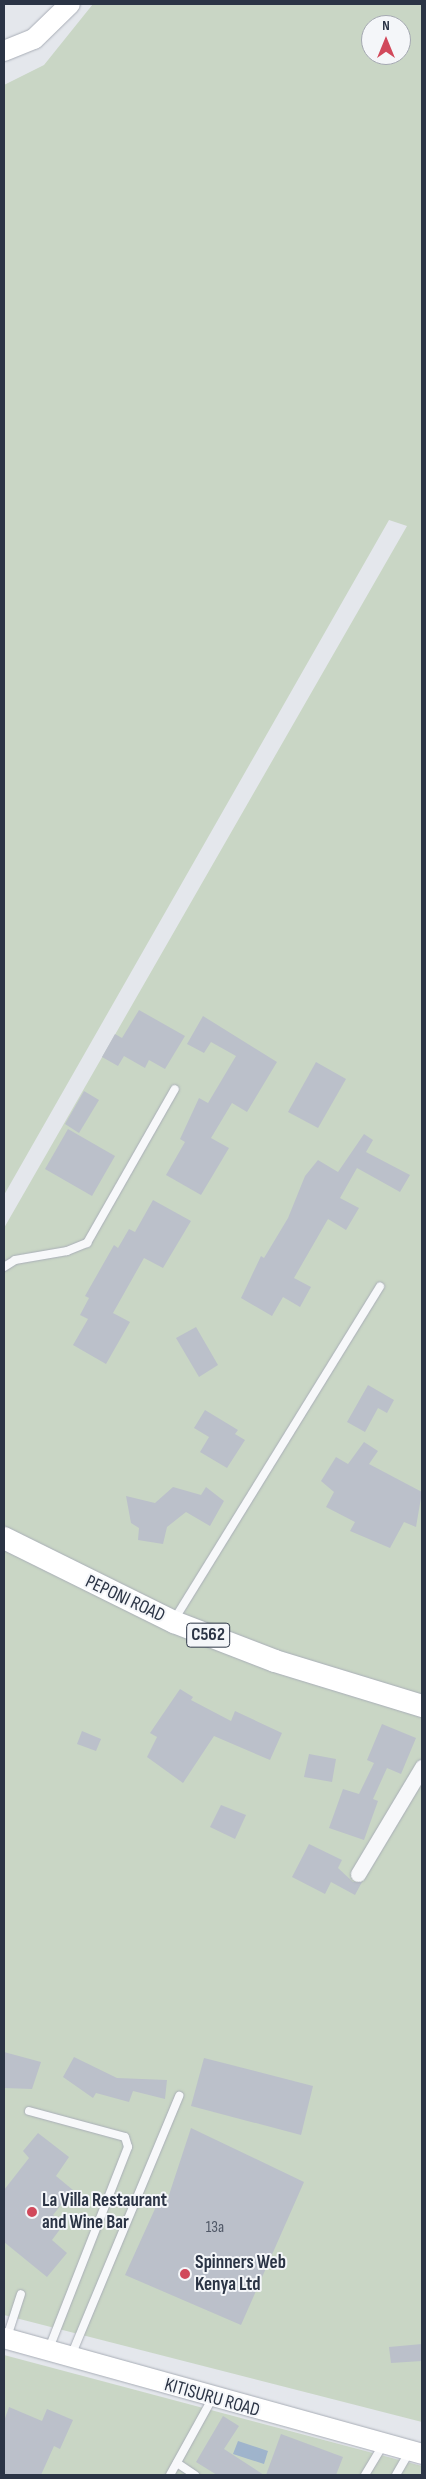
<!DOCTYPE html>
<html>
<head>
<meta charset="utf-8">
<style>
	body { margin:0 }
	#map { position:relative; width:426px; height:2479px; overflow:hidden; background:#e4e7ec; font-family:"Sofia Sans Condensed",sans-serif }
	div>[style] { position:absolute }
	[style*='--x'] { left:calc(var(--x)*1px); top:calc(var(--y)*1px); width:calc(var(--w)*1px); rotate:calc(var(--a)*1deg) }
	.green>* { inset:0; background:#c9d6c5 }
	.water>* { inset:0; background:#9fb4cc }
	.building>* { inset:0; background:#bbc0ca }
	.roads { filter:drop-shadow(0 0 1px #a9aeb7) drop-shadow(0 0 1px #a9aeb7) }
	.lane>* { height:8px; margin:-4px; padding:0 4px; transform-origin:4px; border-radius:4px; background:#f7f8fa }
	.street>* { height:15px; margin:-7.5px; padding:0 7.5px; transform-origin:7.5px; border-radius:7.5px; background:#f7f8fa }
	.secondary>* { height:20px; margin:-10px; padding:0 10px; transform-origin:10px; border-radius:10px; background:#fff }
	.primary>* { height:22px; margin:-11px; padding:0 11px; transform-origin:11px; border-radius:11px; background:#fff }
	.dots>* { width:14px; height:14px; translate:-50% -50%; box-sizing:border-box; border:2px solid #f4f6f9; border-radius:50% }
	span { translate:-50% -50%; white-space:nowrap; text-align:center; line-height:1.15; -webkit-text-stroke:4px #f4f6f9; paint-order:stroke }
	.number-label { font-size:16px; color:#4f5766 }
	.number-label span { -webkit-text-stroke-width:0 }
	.shield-label span { padding:1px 4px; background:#f4f6f9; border:1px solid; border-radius:4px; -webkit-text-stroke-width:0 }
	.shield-label { font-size:18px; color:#2b3445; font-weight:700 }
	.street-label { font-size:19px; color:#2b3445 }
	.poi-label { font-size:19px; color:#2b3445; font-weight:700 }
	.left { translate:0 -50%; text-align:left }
	.frame { position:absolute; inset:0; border:5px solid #2b3445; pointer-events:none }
	.north { position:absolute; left:361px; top:15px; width:50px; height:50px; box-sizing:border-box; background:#f4f6f9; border:1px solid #a4a8b1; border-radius:50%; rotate:0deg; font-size:14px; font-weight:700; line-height:20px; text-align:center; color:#2b3445 }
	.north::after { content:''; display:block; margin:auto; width:18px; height:22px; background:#d1495b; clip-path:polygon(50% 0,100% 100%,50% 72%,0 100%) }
</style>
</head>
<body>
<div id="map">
	<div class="green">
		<div style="clip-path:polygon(evenodd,93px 4px,422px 4px,422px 2422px,4px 2315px,4px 1228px,407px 526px,389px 520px,4px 1195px,4px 85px,44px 65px,93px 4px,371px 25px,401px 25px,401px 55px,371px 55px,371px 25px)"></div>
		<div style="clip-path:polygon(4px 2355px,422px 2466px,422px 2475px,4px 2475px)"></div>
	</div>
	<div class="water">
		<div style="clip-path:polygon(238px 2441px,268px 2451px,264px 2464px,233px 2454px)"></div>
	</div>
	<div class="building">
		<div style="clip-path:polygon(139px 1010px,185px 1036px,165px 1069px,149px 1060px,145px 1068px,124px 1056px,118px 1066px,102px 1057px,115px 1034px,122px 1038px)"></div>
		<div style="clip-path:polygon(203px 1016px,277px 1062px,247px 1112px,232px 1103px,211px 1138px,229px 1148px,201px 1195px,166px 1175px,185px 1142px,180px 1139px,199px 1098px,208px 1103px,236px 1056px,211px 1042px,204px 1053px,187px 1044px)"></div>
		<div style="clip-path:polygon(316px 1062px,346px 1079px,318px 1128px,288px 1112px)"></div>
		<div style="clip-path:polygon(84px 1091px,99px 1100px,79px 1133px,65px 1124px)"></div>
		<div style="clip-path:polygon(68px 1129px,115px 1156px,92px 1196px,45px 1169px)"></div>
		<div style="clip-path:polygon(364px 1134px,373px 1140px,366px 1152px,410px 1175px,400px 1192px,357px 1168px,340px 1198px,359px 1208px,346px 1230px,328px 1219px,294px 1278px,311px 1287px,300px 1307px,283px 1297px,272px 1316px,241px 1298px,261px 1256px,264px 1258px,288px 1218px,305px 1176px,318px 1160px,338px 1172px)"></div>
		<div style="clip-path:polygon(153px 1200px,191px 1221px,163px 1268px,144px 1258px,113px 1313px,130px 1322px,106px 1364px,73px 1345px,88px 1319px,80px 1315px,89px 1298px,85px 1296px,114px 1245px,118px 1248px,129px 1229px,135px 1232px)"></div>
		<div style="clip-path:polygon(196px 1327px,218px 1365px,199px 1377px,176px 1338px)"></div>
		<div style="clip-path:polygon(368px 1385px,394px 1400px,387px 1413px,378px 1408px,365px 1432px,347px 1422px)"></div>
		<div style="clip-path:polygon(205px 1410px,238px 1430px,235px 1434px,245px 1440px,227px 1468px,200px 1452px,209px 1437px,194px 1428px)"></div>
		<div style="clip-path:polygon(364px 1442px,378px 1451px,369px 1464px,422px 1492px,416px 1527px,404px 1522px,390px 1548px,350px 1531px,355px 1522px,326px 1507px,334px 1492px,321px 1481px,336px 1457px,348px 1464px)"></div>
		<div style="clip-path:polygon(173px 1487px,201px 1495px,206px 1487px,224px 1501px,210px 1526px,186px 1512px,167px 1527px,163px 1544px,138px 1540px,139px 1528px,131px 1523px,126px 1496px,155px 1503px)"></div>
		<div style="clip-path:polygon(180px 1689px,193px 1697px,191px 1700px,231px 1721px,235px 1711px,282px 1733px,270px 1760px,214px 1736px,183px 1783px,147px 1757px,157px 1737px,150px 1733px)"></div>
		<div style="clip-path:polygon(382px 1724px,416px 1738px,401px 1774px,387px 1768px,373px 1799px,378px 1801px,364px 1840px,329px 1828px,343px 1789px,359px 1794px,374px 1763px,367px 1760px)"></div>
		<div style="clip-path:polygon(82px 1731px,101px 1739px,96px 1751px,77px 1744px)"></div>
		<div style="clip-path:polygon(309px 1754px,336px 1759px,332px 1782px,304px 1777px)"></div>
		<div style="clip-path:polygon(221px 1805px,246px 1815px,235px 1839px,210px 1827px)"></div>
		<div style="clip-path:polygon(309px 1844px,342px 1860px,338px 1868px,353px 1882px,362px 1882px,355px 1895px,331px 1882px,325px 1894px,292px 1877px)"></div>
		<div style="clip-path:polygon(4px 2052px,41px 2062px,32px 2089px,4px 2088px)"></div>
		<div style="clip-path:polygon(74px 2057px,117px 2078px,167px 2080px,165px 2099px,133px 2091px,129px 2102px,96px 2093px,93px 2098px,63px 2077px)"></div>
		<div style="clip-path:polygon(204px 2058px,313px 2086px,301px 2135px,191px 2106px)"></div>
		<div style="clip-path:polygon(191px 2128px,304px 2182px,241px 2325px,125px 2275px,159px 2200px,167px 2201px)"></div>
		<div style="clip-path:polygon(38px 2133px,69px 2157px,56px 2176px,73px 2190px,53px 2215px,64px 2224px,52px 2240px,67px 2253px,47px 2277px,4px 2242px,4px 2190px,29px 2158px,23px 2151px)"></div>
		<div style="clip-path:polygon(422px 2344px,422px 2361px,391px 2363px,389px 2347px)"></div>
		<div style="clip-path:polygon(9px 2407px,42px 2421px,47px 2409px,73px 2420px,60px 2449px,54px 2446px,41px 2475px,4px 2475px,4px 2421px)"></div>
		<div style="clip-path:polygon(223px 2416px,239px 2426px,224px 2449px,264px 2475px,217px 2475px,196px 2462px)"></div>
		<div style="clip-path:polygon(281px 2434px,343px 2457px,336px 2475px,266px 2475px)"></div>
	</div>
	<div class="roads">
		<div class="lane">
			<div style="--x:4;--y:1267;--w:13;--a:-32"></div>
			<div style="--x:15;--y:1260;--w:53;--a:-9.8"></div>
			<div style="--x:67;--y:1251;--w:22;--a:-22"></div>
			<div style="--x:87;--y:1243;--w:177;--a:-60.3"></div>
			<div style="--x:174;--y:1620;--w:392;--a:-58.3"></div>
			<div style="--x:29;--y:2111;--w:99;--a:15.2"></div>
			<div style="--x:125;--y:2137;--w:10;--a:73"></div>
			<div style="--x:128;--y:2147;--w:217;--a:111.4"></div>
			<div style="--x:7;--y:2337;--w:45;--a:-72"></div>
			<div style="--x:71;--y:2356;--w:282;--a:-67.4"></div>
			<div style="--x:177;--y:2463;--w:22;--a:34"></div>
			<div style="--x:170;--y:2475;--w:87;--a:-61.1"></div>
			<div style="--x:365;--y:2475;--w:35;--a:-59"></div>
			<div style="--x:396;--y:2475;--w:28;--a:-60"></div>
		</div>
		<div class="street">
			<div style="--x:358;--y:1874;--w:125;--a:-59.1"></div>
		</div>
		<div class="secondary">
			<div style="--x:4;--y:51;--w:32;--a:-22"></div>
			<div style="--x:34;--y:39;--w:50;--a:-44.2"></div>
			<div style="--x:4;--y:2338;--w:434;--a:15.5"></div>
		</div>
		<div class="primary">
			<div style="--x:4;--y:1538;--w:190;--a:26.3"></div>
			<div style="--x:174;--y:1622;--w:108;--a:21.1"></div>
			<div style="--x:275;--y:1661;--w:154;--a:17"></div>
		</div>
	</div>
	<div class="dots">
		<div style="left:32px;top:2212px;background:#d1495b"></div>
		<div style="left:185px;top:2274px;background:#d1495b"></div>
	</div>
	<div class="number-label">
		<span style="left:215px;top:2228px">13a</span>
	</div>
	<div class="shield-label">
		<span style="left:208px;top:1635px">C562</span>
	</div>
	<div class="street-label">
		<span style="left:125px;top:1599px;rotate:25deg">PEPONI ROAD</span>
		<span style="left:212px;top:2398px;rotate:16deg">KITISURU ROAD</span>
	</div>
	<div class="poi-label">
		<span class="left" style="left:42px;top:2212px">La Villa Restaurant<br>and Wine Bar</span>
		<span class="left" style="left:195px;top:2274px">Spinners Web<br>Kenya Ltd</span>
	</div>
	<div class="frame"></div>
	<div class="north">N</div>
</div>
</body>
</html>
